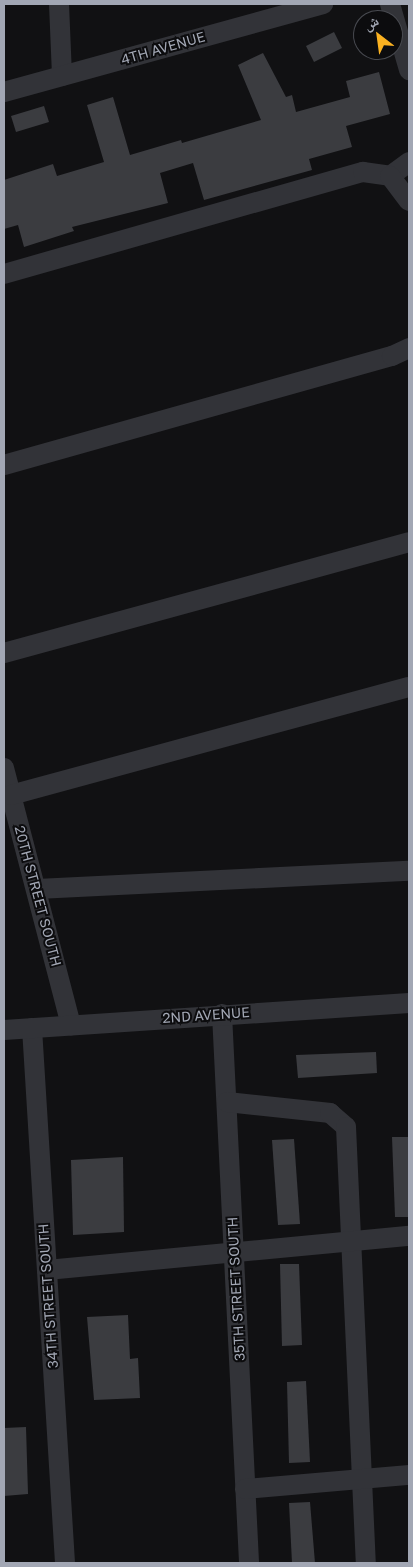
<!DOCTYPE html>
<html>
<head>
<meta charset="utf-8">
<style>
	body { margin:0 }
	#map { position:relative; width:413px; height:1567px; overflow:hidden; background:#111113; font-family:"Golos Text","Noto Naskh Arabic",sans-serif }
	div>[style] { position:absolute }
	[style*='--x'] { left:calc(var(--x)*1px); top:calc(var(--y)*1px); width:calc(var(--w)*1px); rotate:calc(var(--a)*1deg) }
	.building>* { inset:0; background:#3b3c40 }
	.minor>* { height:20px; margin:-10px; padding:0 10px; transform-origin:10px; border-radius:10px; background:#323338 }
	span { translate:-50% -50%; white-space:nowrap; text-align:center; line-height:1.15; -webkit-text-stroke:4px #0c0c0e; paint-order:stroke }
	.street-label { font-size:14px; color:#a2a7b4 }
	.frame { position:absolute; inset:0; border:5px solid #a2a7b4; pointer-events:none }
	.north { position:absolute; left:353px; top:10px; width:50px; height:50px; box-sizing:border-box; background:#0c0c0e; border:1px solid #484a50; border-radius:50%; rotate:330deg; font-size:14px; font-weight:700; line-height:20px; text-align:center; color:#a2a7b4 }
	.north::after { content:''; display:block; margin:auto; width:18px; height:22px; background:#fbb221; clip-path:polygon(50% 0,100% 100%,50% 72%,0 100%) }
</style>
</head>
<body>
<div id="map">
	<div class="building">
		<div style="clip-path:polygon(334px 32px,342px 48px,314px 62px,306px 46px)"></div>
		<div style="clip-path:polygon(263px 53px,286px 97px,292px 95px,296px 112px,350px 97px,346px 81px,379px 72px,390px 114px,346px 126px,352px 147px,309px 159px,312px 170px,204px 200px,193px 163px,160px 173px,168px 203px,72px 227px,74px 231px,24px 247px,18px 225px,4px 229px,4px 180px,53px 164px,57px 176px,104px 162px,87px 105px,113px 97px,130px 155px,181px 140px,182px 143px,261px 120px,238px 65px)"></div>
		<div style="clip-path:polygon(44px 106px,49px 122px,16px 132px,11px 116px)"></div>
		<div style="clip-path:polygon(376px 1052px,377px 1073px,298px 1078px,296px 1055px)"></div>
		<div style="clip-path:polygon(392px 1137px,409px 1137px,409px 1217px,395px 1217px)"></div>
		<div style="clip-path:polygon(294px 1139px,300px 1224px,278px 1225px,272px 1140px)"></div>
		<div style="clip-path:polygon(123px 1157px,124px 1232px,73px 1235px,71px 1160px)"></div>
		<div style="clip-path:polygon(280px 1264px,299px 1264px,302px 1345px,282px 1346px)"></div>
		<div style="clip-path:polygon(128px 1315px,130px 1359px,138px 1358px,140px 1398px,94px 1400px,87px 1317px)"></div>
		<div style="clip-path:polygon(306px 1381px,310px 1462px,289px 1463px,287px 1382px)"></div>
		<div style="clip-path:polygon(26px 1427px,28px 1494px,4px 1496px,4px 1428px)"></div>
		<div style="clip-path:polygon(310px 1502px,315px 1563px,292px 1563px,289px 1503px)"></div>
	</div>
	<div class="minor">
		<div style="--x:59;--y:4;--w:72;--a:87.6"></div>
		<div style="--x:390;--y:4;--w:69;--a:73.9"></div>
		<div style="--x:4;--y:92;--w:331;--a:-15.4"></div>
		<div style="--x:390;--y:176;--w:24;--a:-36"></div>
		<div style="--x:4;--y:274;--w:373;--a:-15.9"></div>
		<div style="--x:363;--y:172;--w:27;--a:8"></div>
		<div style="--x:390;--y:176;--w:31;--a:53"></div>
		<div style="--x:4;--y:465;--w:403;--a:-15.7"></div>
		<div style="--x:392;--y:356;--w:19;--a:-25"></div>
		<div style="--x:4;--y:653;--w:420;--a:-15.3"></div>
		<div style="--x:4;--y:768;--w:266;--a:75.4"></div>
		<div style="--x:11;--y:795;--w:412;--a:-15.2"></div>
		<div style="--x:37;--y:889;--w:372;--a:-2.8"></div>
		<div style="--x:222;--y:1014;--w:550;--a:87.18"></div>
		<div style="--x:32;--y:1028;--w:536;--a:86.47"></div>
		<div style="--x:4;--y:1030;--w:406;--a:-3.8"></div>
		<div style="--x:227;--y:1102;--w:104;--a:6.1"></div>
		<div style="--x:330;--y:1113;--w:21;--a:41"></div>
		<div style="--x:346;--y:1127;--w:436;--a:87.4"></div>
		<div style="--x:47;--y:1270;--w:364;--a:-5.4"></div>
		<div style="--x:245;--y:1489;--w:165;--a:-4.9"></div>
	</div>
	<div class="street-label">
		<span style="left:163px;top:48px;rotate:-16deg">4TH AVENUE</span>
		<span style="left:38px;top:896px;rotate:75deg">20TH STREET SOUTH</span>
		<span style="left:206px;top:1015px;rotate:-4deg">2ND AVENUE</span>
		<span style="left:236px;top:1289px;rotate:-93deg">35TH STREET SOUTH</span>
		<span style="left:48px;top:1296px;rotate:-94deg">34TH STREET SOUTH</span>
	</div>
	<div class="frame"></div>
	<div class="north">ش</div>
</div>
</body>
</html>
